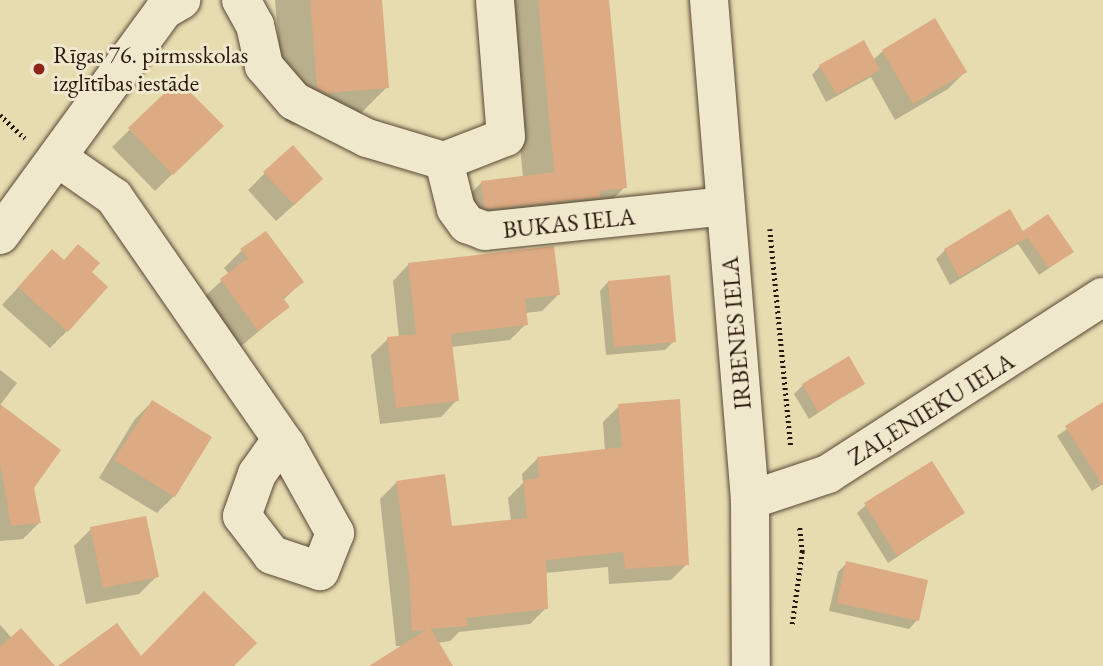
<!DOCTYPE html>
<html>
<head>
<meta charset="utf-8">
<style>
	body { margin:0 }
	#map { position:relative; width:1103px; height:666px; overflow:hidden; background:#e7dbb0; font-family:"EB Garamond",serif }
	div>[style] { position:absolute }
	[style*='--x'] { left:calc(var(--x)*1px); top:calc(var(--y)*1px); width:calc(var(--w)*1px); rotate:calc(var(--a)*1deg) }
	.shadow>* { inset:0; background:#0003 }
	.building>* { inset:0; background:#dcaa83 }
	.path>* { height:4.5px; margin-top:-2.25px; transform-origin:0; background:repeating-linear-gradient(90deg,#29170b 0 2px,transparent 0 5.5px) }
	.roads { filter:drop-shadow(0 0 2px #584834) drop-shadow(0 0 2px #584834) }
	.street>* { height:38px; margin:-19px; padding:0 19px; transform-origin:19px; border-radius:19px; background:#efe8cc }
	.dots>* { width:19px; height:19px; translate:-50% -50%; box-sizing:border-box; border:4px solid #efe8cc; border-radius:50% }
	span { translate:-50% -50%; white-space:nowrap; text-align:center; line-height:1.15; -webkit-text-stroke:6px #efe8cc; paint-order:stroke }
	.poi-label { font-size:24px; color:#29170b }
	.left { translate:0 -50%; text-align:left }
	.street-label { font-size:24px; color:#29170b }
</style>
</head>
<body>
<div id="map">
	<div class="shadow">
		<div style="clip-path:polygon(275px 0,380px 0,387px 87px,354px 120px,293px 125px,285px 121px)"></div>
		<div style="clip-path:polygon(506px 0,607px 0,625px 187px,595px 217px,451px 213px,481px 183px,523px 178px)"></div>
		<div style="clip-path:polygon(883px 51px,965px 72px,948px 89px,895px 120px,871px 77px,826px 102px,812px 75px,820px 66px,873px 60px)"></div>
		<div style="clip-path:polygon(178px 82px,221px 126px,155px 191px,112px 147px)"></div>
		<div style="clip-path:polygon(265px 173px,304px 196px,276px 221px,248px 190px)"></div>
		<div style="clip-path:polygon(1025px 232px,1072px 252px,1039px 275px,1018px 244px,950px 285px,936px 259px,945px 250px)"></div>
		<div style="clip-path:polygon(242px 250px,302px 282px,283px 300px,288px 307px,240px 347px,204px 297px,229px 274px,224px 268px)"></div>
		<div style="clip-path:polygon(63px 261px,89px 272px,67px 331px,50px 348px,2px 305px,35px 269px)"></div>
		<div style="clip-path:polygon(409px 264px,558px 295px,542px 311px,525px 313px,526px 324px,510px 340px,451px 347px,457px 400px,441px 417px,380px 424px,371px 355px,388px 339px,399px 337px,393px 281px)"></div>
		<div style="clip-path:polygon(608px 282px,674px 341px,665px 350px,606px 355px,600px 291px)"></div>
		<div style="clip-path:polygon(0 370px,17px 383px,0 405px)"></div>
		<div style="clip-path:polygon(863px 383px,809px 419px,794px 394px,803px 385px)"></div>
		<div style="clip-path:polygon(152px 402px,174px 496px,157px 513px,99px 478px,135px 419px)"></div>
		<div style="clip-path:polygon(1103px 404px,1103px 484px,1092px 491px,1057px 436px)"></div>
		<div style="clip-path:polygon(0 406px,32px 488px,39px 523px,23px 539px,0 541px)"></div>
		<div style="clip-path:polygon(619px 406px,687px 564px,671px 580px,609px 584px,608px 567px,545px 573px,546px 608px,530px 624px,459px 632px,450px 641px,437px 643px,451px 666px,372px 666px,404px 646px,396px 646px,380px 499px,396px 483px,451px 527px,511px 521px,508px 498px,523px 483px,522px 474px,538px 458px,605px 451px,603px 422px)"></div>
		<div style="clip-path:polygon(866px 505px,963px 513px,888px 563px,857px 513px)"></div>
		<div style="clip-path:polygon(91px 529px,157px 576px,139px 594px,86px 604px,74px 546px)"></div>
		<div style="clip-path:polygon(847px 563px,917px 620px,909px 629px,829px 611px,838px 572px)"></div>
		<div style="clip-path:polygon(0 625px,12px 638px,53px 666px,0 666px)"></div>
	</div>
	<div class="building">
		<div style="clip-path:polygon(310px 0,382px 0,389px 88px,327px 93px,317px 88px)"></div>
		<div style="clip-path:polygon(538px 0,609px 0,627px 188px,600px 191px,600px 197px,488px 209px,484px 207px,481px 181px,554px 172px)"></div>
		<div style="clip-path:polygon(935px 18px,967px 72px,913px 104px,882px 50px)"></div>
		<div style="clip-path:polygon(864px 40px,880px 70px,836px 94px,819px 65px)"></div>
		<div style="clip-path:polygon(178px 80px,224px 126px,173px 175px,128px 128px)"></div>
		<div style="clip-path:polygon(293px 145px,323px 179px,294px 205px,263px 172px)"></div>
		<div style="clip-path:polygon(1010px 209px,1027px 238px,959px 277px,944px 249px)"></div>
		<div style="clip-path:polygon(1048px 214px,1074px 252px,1049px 268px,1023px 231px)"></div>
		<div style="clip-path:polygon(266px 231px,304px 282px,283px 298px,290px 307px,258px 331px,220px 279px,248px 258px,240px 249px)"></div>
		<div style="clip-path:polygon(78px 244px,100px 263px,92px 272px,108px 287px,68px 332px,18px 287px,52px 249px,64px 260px)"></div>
		<div style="clip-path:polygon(554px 246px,560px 295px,525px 299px,528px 325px,451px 334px,459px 401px,396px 408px,387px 337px,416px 334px,408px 263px)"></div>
		<div style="clip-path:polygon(670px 275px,676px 342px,614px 347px,608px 281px)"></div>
		<div style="clip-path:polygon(849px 356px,865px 384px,818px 412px,802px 384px)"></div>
		<div style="clip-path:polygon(680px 399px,689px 565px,625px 569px,623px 552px,546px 560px,548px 609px,467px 618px,468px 626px,431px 629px,453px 666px,369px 666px,426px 630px,412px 631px,409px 576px,396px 481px,445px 474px,452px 526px,527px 518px,523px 480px,539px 478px,537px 457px,622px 447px,618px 404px)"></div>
		<div style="clip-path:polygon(152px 400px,212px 437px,175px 497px,114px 460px)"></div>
		<div style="clip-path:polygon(1103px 402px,1103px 486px,1065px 426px)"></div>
		<div style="clip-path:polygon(0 404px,61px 450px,34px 488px,41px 523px,11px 526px,0 462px)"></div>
		<div style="clip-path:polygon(932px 461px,965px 513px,897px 556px,864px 503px)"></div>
		<div style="clip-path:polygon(146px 516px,159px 577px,103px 588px,90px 527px)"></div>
		<div style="clip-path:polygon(846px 561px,928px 580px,919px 621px,837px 603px)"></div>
		<div style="clip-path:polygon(204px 591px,257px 643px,234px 666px,58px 666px,117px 623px,141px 656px)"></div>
		<div style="clip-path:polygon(21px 628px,55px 666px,0 666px,0 647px)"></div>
	</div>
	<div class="path">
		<div style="--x:0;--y:115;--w:34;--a:43"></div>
		<div style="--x:770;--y:229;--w:218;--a:84.5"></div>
		<div style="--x:792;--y:624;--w:73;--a:-82.1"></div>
		<div style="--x:802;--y:552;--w:27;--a:-96"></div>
	</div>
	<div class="roads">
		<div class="street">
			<div style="--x:241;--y:0;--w:29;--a:61"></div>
			<div style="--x:255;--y:25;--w:42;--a:77.6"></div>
			<div style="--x:264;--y:66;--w:46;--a:49.4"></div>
			<div style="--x:294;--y:101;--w:82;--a:26.9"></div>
			<div style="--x:367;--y:138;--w:80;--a:16.6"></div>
			<div style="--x:444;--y:161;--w:49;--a:76"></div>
			<div style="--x:456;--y:209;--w:19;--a:54"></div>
			<div style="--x:467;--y:224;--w:19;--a:21"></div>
			<div style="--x:485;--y:231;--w:241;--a:-5.9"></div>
			<div style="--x:709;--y:0;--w:502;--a:85.31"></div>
			<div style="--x:750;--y:500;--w:166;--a:89.7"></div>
			<div style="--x:58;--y:158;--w:68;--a:34.9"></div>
			<div style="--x:114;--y:197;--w:302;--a:55.3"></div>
			<div style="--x:286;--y:445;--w:101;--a:60.9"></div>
			<div style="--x:335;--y:533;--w:41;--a:111.5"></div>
			<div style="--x:320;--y:571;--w:51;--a:-161.6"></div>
			<div style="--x:272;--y:555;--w:49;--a:-127.6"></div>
			<div style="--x:242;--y:516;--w:45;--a:-70.3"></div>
			<div style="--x:257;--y:474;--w:42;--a:-54.8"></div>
			<div style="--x:444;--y:161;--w:66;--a:-21.2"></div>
			<div style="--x:506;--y:137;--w:137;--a:-94.6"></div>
			<div style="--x:0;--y:235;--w:278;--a:-53.9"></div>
			<div style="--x:164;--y:10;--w:20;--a:-30"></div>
			<div style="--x:750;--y:500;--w:82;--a:-18.4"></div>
			<div style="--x:828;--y:474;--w:327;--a:-32.8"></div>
		</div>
	</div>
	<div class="dots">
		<div style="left:39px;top:69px;background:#8f2418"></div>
	</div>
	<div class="poi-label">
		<span class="left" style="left:53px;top:69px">Rīgas 76. pirmsskolas<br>izglītības iestāde</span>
	</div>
	<div class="street-label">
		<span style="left:569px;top:223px;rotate:-6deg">BUKAS IELA</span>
		<span style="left:736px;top:333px;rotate:-95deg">IRBENES IELA</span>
		<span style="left:931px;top:409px;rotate:-32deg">ZAĻENIEKU IELA</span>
	</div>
</div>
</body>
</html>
